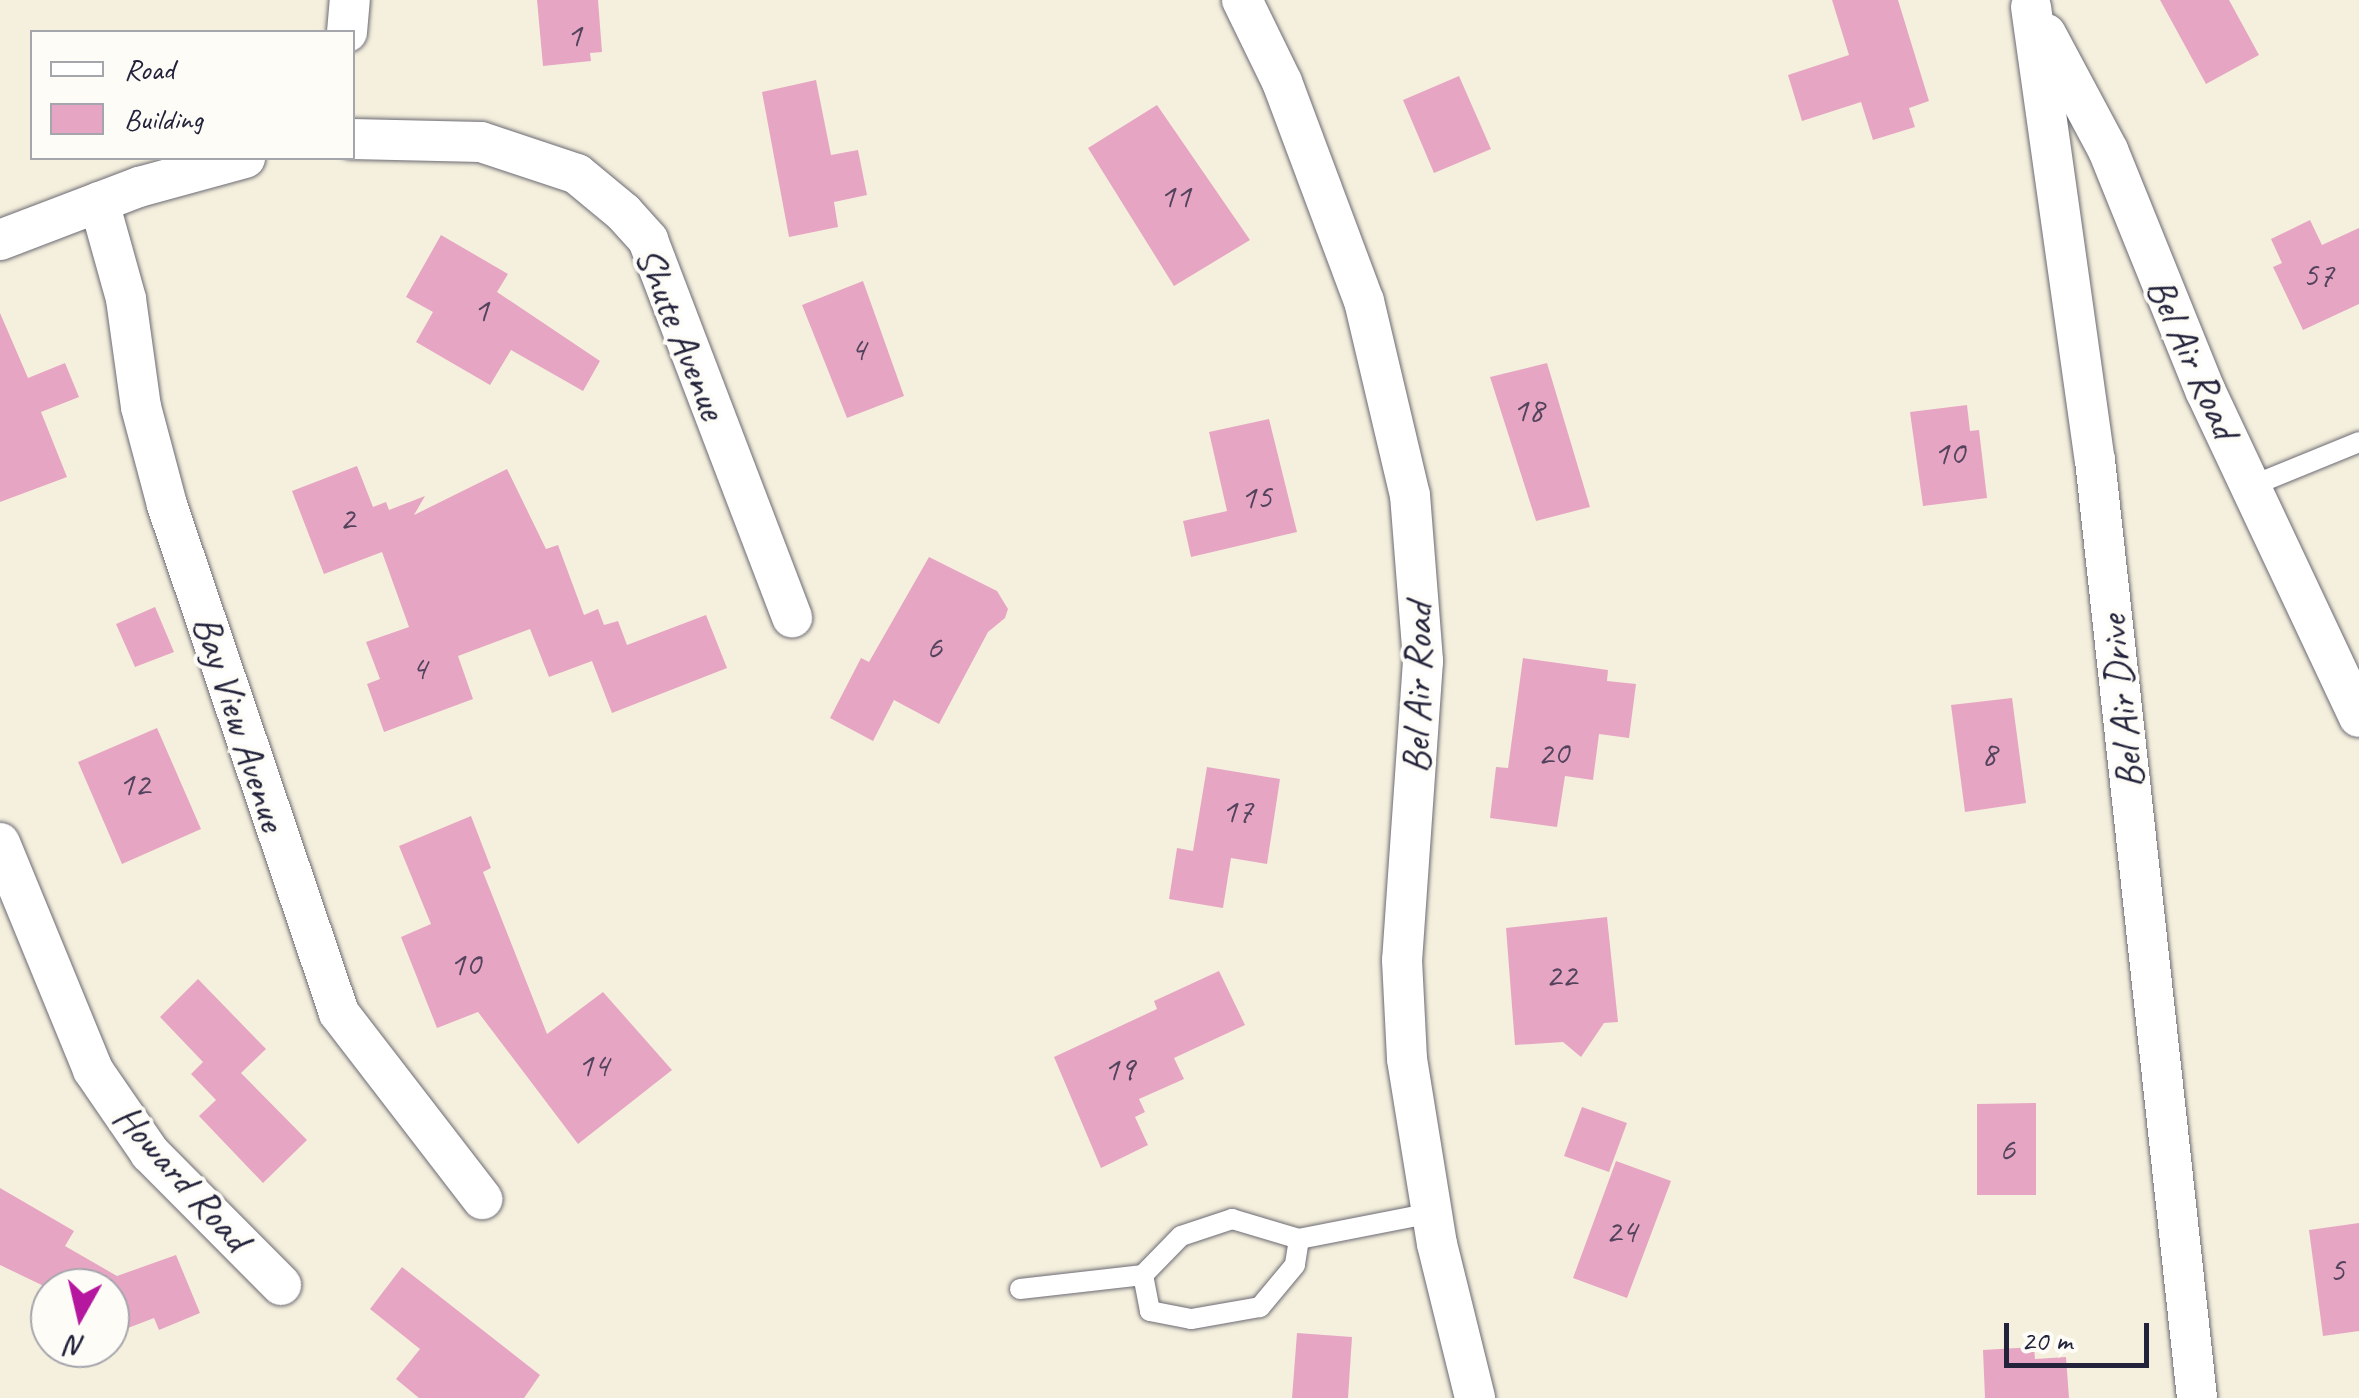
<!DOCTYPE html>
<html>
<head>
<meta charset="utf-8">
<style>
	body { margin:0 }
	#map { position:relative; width:2359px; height:1398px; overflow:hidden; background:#f5f0dd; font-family:Caveat,sans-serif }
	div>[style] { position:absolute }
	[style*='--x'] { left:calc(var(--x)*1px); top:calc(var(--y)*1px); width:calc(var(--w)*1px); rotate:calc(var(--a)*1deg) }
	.building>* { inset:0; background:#e6a6c3 }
	.roads { filter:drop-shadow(0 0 2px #6c6a74) drop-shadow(0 0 2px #6c6a74) }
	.lane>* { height:20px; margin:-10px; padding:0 10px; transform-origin:10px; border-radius:10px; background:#fff }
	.street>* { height:40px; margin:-20px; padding:0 20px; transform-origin:20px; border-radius:20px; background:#fff }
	span { translate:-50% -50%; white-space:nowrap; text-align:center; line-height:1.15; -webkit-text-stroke:8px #fdfcf7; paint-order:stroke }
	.number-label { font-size:35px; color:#53435d }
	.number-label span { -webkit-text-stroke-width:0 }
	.street-label { font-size:40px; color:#22223b }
	.legend { position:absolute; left:30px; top:30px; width:325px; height:130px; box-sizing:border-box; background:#fdfcf7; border:2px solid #a5a5ac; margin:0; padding:12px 18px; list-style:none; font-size:30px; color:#22223b }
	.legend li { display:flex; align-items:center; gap:20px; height:50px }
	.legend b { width:50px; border:2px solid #a5a5ac }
	.north { position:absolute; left:30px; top:1268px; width:100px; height:100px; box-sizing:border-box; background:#fdfcf7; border:2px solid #a5a5ac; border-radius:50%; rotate:188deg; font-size:28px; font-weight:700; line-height:40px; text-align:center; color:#22223b }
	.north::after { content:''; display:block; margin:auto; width:35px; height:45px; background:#b5179e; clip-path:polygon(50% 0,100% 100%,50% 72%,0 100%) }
	.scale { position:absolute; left:2004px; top:1323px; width:145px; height:45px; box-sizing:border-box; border:5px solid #22223b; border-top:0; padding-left:12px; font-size:30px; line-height:35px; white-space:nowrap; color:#22223b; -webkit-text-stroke:8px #fdfcf7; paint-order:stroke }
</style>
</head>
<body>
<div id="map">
	<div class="building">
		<div style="clip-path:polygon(537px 0,598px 0,602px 52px,590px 53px,591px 61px,543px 66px)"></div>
		<div style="clip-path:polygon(1832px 0,1898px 0,1929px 101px,1909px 108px,1915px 127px,1873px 140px,1861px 102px,1802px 121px,1788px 75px,1849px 55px)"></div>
		<div style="clip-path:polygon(2160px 0,2229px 0,2259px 55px,2206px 84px)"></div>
		<div style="clip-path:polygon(1459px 76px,1491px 149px,1434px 173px,1403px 100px)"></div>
		<div style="clip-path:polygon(816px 80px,831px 155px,858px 150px,867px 195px,834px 202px,838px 227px,789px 237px,762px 92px)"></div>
		<div style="clip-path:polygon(1157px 105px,1250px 240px,1174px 286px,1088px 148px)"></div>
		<div style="clip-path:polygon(2310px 220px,2322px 245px,2359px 228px,2359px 304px,2303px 330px,2273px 267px,2282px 263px,2271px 239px)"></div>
		<div style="clip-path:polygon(441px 235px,508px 274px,497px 292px,600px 361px,583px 391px,511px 350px,490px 385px,416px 342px,433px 312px,406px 297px)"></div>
		<div style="clip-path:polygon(863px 281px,904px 396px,847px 418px,802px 305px)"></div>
		<div style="clip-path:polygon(0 313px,28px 378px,65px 363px,79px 397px,41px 412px,67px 477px,0 502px)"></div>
		<div style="clip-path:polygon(1547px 363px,1590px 507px,1536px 521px,1490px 377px)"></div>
		<div style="clip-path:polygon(1967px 405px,1970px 431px,1979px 430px,1987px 498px,1923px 506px,1910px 412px)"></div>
		<div style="clip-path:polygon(1269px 419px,1297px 532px,1191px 557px,1183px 521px,1227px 511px,1209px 432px)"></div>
		<div style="clip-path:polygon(357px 466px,373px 507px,386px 502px,389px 510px,425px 496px,414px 515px,507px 469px,546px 549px,558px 545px,584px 615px,598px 609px,604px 625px,618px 621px,627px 645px,706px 615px,727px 668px,612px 713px,592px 661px,549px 677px,530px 629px,458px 656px,473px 699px,384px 732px,367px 684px,380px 679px,366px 642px,409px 627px,382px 552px,324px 574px,292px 491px)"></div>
		<div style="clip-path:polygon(929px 557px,997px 591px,1008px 609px,1005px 618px,988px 632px,939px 724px,894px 700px,873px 741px,830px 718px,861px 658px,869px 662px)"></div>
		<div style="clip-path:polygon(155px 607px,174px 652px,135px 667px,116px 624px)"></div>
		<div style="clip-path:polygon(1523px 658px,1608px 670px,1607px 681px,1636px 684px,1629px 738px,1599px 734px,1593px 780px,1565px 776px,1557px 827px,1490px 818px,1496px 767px,1508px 768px)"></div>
		<div style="clip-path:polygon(2012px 698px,2026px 803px,1965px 812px,1951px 705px)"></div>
		<div style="clip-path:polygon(157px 728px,201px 829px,122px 864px,78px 762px)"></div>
		<div style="clip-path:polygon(1207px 767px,1280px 779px,1267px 864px,1231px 858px,1223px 908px,1169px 899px,1177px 848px,1193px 851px)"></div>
		<div style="clip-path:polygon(471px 816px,491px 868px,483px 872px,547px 1034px,603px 992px,672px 1070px,578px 1144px,478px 1012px,437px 1028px,401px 937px,431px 924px,399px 846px)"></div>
		<div style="clip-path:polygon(1607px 917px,1618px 1022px,1604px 1023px,1581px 1057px,1563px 1042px,1515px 1045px,1506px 928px)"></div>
		<div style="clip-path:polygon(1219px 971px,1245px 1025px,1174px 1058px,1184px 1079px,1139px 1099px,1145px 1112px,1135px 1117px,1148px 1145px,1101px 1168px,1054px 1057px,1157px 1009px,1154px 1001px)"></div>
		<div style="clip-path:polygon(198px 979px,266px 1049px,241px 1073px,307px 1140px,263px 1183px,199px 1116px,216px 1100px,191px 1074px,203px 1062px,160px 1017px)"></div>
		<div style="clip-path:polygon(2036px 1103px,2036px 1195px,1977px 1195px,1977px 1104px)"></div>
		<div style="clip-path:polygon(1582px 1107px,1627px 1123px,1609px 1172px,1564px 1156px)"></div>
		<div style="clip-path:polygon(1616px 1161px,1671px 1181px,1627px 1298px,1573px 1278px)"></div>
		<div style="clip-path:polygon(0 1188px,74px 1231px,65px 1246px,117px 1276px,176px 1255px,200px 1313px,159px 1330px,154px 1318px,128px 1328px,110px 1319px,110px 1288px,50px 1289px,0 1265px)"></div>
		<div style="clip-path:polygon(2359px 1223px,2359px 1331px,2323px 1336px,2309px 1230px)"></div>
		<div style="clip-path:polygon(402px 1267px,540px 1375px,524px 1398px,419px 1398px,396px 1379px,420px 1349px,370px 1309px)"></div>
		<div style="clip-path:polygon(1297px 1333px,1352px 1337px,1348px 1398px,1292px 1398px)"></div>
		<div style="clip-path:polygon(2034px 1347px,2035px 1359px,2066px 1357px,2069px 1398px,1985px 1398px,1983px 1350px)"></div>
	</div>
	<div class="roads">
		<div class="lane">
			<div style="--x:2249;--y:487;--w:119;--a:-22.2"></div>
			<div style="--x:1299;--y:1239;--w:26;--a:99"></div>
			<div style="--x:1295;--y:1265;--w:55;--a:129.8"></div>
			<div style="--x:1260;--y:1307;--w:70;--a:170.1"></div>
			<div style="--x:1191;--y:1319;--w:42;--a:-169"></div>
			<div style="--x:1150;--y:1311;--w:37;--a:-101"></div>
			<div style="--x:1143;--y:1275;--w:54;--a:-45.7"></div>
			<div style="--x:1181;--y:1236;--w:54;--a:-18.4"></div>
			<div style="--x:1232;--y:1219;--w:70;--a:16.6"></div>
			<div style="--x:1299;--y:1239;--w:135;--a:-11.1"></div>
			<div style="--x:1020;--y:1289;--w:124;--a:-6.5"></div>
		</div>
		<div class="street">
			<div style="--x:1242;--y:0;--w:91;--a:64"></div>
			<div style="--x:1282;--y:82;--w:234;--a:69.5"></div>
			<div style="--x:1364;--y:301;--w:199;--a:76.7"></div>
			<div style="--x:1410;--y:495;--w:167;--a:85.5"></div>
			<div style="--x:1423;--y:661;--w:300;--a:94"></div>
			<div style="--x:1402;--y:960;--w:99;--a:87.1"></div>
			<div style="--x:1407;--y:1059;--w:187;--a:80.8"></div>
			<div style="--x:1437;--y:1244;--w:159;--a:76.1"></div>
			<div style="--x:2031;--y:7;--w:457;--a:82"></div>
			<div style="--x:2095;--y:460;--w:944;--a:83.79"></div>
			<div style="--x:347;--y:32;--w:32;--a:-85"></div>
			<div style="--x:2046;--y:34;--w:132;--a:61.9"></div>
			<div style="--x:2108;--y:150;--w:261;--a:68"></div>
			<div style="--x:2206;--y:392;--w:359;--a:64.8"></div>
			<div style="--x:352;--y:139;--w:129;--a:1.3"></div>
			<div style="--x:481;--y:142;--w:101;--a:18.4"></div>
			<div style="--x:577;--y:174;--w:60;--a:39.6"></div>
			<div style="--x:623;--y:212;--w:38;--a:48"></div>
			<div style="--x:648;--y:240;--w:404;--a:69.1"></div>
			<div style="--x:99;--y:202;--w:101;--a:74.4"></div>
			<div style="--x:126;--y:299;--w:109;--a:82.1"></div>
			<div style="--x:141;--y:407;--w:101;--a:75.1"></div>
			<div style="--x:167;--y:505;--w:536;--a:71.29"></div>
			<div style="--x:339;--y:1013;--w:235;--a:52.4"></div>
			<div style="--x:0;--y:240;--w:149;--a:-20.9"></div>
			<div style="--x:139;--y:187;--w:110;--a:-15.3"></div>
			<div style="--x:0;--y:843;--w:245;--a:67.7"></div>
			<div style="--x:93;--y:1070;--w:101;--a:55.5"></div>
			<div style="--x:150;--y:1153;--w:186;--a:45.2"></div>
		</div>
	</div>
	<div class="number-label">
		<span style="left:574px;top:35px">1</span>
		<span style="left:1175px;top:196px">11</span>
		<span style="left:2318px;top:275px">57</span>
		<span style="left:481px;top:310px">1</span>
		<span style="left:858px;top:349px">4</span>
		<span style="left:1528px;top:410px">18</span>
		<span style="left:1949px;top:453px">10</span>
		<span style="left:1256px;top:497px">15</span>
		<span style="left:347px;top:518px">2</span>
		<span style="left:934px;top:647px">6</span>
		<span style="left:419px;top:668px">4</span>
		<span style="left:1553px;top:753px">20</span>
		<span style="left:1989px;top:754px">8</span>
		<span style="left:134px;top:784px">12</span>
		<span style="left:1237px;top:811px">17</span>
		<span style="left:465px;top:964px">10</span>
		<span style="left:1561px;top:975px">22</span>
		<span style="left:593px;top:1065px">14</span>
		<span style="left:1119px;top:1069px">19</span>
		<span style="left:2007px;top:1149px">6</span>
		<span style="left:1621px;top:1231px">24</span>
		<span style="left:2337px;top:1270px">5</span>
	</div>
	<div class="street-label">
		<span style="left:681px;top:333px;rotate:68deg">Shute Avenue</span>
		<span style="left:2193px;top:358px;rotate:66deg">Bel Air Road</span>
		<span style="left:1417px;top:688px;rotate:-89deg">Bel Air Road</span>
		<span style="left:2121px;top:702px;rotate:-96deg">Bel Air Drive</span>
		<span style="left:240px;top:723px;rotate:72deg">Bay View Avenue</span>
		<span style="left:182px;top:1177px;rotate:48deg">Howard Road</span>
	</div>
	<ul class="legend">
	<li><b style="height:12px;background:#fff"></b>Road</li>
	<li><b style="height:28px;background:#e6a6c3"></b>Building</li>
	</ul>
	<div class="north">N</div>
	<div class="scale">20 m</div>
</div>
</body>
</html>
